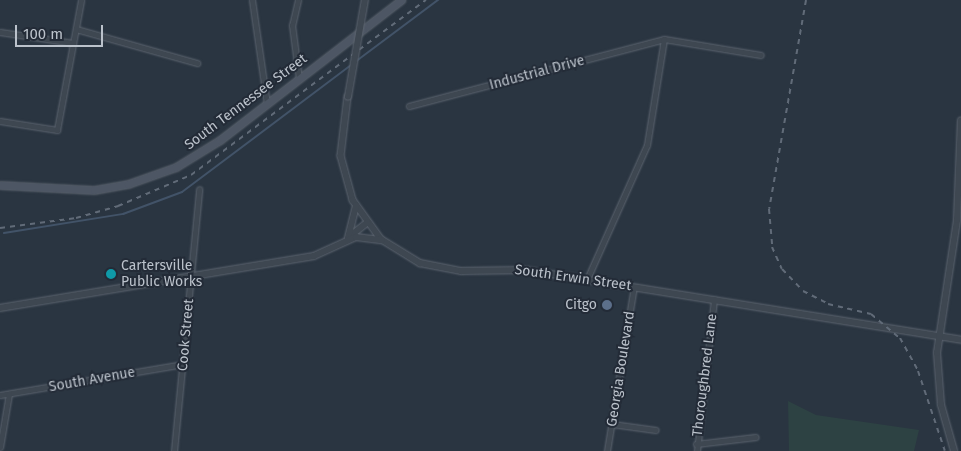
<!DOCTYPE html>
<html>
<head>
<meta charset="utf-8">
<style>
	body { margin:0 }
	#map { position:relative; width:961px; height:451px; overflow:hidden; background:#2a3541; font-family:"Fira Sans",sans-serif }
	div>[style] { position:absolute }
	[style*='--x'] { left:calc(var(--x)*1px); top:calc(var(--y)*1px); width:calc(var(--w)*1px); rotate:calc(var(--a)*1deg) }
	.green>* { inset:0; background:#2d4243 }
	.stream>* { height:2px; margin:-1px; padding:0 1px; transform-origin:1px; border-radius:1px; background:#425368 }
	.roads { filter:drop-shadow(0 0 1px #5c646f) drop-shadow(0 0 1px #5c646f) }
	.minor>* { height:5px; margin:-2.5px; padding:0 2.5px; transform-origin:2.5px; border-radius:2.5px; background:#3e4751 }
	.tertiary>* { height:5.5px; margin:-2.75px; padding:0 2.75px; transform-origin:2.75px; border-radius:2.75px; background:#3e4751 }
	.secondary>* { height:7px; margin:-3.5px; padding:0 3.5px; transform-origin:3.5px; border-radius:3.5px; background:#4d5664 }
	.rail>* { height:2px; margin-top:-1px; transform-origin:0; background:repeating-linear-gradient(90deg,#616b78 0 5px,transparent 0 10px) }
	.bridges { filter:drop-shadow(0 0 1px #5c646f) drop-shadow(0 0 1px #5c646f) }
	.tertiary-bridge>* { height:5.5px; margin:-2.75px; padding:0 2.75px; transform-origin:2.75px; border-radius:2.75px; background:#3e4751 }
	.dots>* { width:14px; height:14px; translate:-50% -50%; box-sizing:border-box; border:2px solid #232b37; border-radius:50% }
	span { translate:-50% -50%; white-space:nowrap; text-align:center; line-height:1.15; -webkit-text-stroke:4px #232b37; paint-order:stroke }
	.street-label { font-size:14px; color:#bbc2cb }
	.poi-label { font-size:14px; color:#bbc2cb }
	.left { translate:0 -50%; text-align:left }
	.right { translate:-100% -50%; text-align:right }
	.scale { position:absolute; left:15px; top:25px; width:88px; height:22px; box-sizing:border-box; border:2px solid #bbc2cb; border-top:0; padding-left:6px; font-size:15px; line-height:18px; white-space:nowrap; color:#bbc2cb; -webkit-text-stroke:4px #232b37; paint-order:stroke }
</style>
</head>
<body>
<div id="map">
	<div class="green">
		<div style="clip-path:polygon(788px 401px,816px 415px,919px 430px,914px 451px,789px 451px)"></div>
	</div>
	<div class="stream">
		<div style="--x:355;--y:62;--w:104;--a:-36.8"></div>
		<div style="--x:4;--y:233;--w:121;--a:-9.1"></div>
		<div style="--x:123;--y:214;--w:63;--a:-20.4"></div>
		<div style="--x:182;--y:192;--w:211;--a:-36.9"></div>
	</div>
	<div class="roads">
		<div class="minor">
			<div style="--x:252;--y:0;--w:105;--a:81.8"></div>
			<div style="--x:298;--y:0;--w:26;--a:103"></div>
			<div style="--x:292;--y:25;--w:54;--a:82.6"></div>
			<div style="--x:76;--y:29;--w:126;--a:15.7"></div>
			<div style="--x:0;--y:32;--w:74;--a:8.6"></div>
			<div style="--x:409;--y:106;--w:264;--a:-14.7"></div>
			<div style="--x:664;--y:39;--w:98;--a:9.4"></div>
			<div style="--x:0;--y:121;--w:58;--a:9"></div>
			<div style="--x:57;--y:130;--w:132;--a:-79.5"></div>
			<div style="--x:587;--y:279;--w:147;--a:-65.9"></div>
			<div style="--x:647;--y:145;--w:107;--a:-80.9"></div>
			<div style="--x:0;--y:395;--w:186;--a:-9.6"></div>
			<div style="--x:612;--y:424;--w:44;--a:7.8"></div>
			<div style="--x:696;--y:444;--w:60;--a:-6.7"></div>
			<div style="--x:0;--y:447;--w:54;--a:-80.4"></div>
			<div style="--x:174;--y:451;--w:263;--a:-84.5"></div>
			<div style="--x:607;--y:451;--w:166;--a:-80.7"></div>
			<div style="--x:697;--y:451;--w:153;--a:-83.6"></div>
		</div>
		<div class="tertiary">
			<div style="--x:348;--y:97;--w:59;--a:96.8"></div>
			<div style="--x:341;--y:156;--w:46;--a:74.7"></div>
			<div style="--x:353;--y:200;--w:48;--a:54.3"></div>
			<div style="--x:381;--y:239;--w:46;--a:31.6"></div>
			<div style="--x:420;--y:263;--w:42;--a:11"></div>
			<div style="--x:461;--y:271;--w:65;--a:-0.9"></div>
			<div style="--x:526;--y:270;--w:441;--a:9.1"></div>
			<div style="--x:349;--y:237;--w:23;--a:-38"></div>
			<div style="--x:348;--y:238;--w:33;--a:-76"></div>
			<div style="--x:0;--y:308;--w:318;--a:-9.4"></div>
			<div style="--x:314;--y:256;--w:46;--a:-24.3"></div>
			<div style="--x:356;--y:237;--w:26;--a:7"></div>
			<div style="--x:954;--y:451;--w:48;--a:-105.8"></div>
			<div style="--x:941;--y:405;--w:52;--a:-94.4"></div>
			<div style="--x:937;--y:353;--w:134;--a:-81.4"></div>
			<div style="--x:957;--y:220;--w:99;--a:-87.7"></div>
		</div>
		<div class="secondary">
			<div style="--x:0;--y:185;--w:94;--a:3"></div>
			<div style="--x:94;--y:190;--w:35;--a:-10"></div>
			<div style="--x:128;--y:184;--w:51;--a:-19.5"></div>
			<div style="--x:176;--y:167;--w:52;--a:-31.5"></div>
			<div style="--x:220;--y:140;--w:229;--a:-37.7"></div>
		</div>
	</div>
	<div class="rail">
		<div style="--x:806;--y:0;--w:212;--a:100"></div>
		<div style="--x:769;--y:209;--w:38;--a:85"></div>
		<div style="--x:772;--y:247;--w:24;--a:66"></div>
		<div style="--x:782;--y:269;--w:30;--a:46"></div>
		<div style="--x:803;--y:291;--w:28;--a:27"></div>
		<div style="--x:828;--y:304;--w:44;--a:13.1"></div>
		<div style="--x:871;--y:314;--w:38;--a:40"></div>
		<div style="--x:900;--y:338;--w:38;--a:61"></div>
		<div style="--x:918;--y:371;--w:84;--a:71.4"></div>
		<div style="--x:0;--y:228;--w:77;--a:-7.5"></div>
		<div style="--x:76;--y:218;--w:44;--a:-15.9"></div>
		<div style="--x:118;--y:206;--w:79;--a:-23"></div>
		<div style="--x:191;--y:175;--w:293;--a:-36.7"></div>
	</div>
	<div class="bridges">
		<div class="tertiary-bridge">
			<div style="--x:348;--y:97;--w:98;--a:-80.1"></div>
		</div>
	</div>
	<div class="dots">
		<div style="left:111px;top:274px;background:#0f9aa8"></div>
		<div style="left:607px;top:305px;background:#5c6f8a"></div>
	</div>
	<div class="street-label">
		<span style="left:537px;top:73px;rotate:-15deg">Industrial Drive</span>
		<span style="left:246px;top:102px;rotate:-37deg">South Tennessee Street</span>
		<span style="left:573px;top:278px;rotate:8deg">South Erwin Street</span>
		<span style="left:186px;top:335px;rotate:-85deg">Cook Street</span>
		<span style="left:621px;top:369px;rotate:-81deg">Georgia Boulevard</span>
		<span style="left:705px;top:375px;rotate:-83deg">Thoroughbred Lane</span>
		<span style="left:92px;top:380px;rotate:-10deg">South Avenue</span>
	</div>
	<div class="poi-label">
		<span class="left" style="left:121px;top:274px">Cartersville<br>Public Works</span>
		<span class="right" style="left:597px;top:305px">Citgo</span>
	</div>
	<div class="scale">100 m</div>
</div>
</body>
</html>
